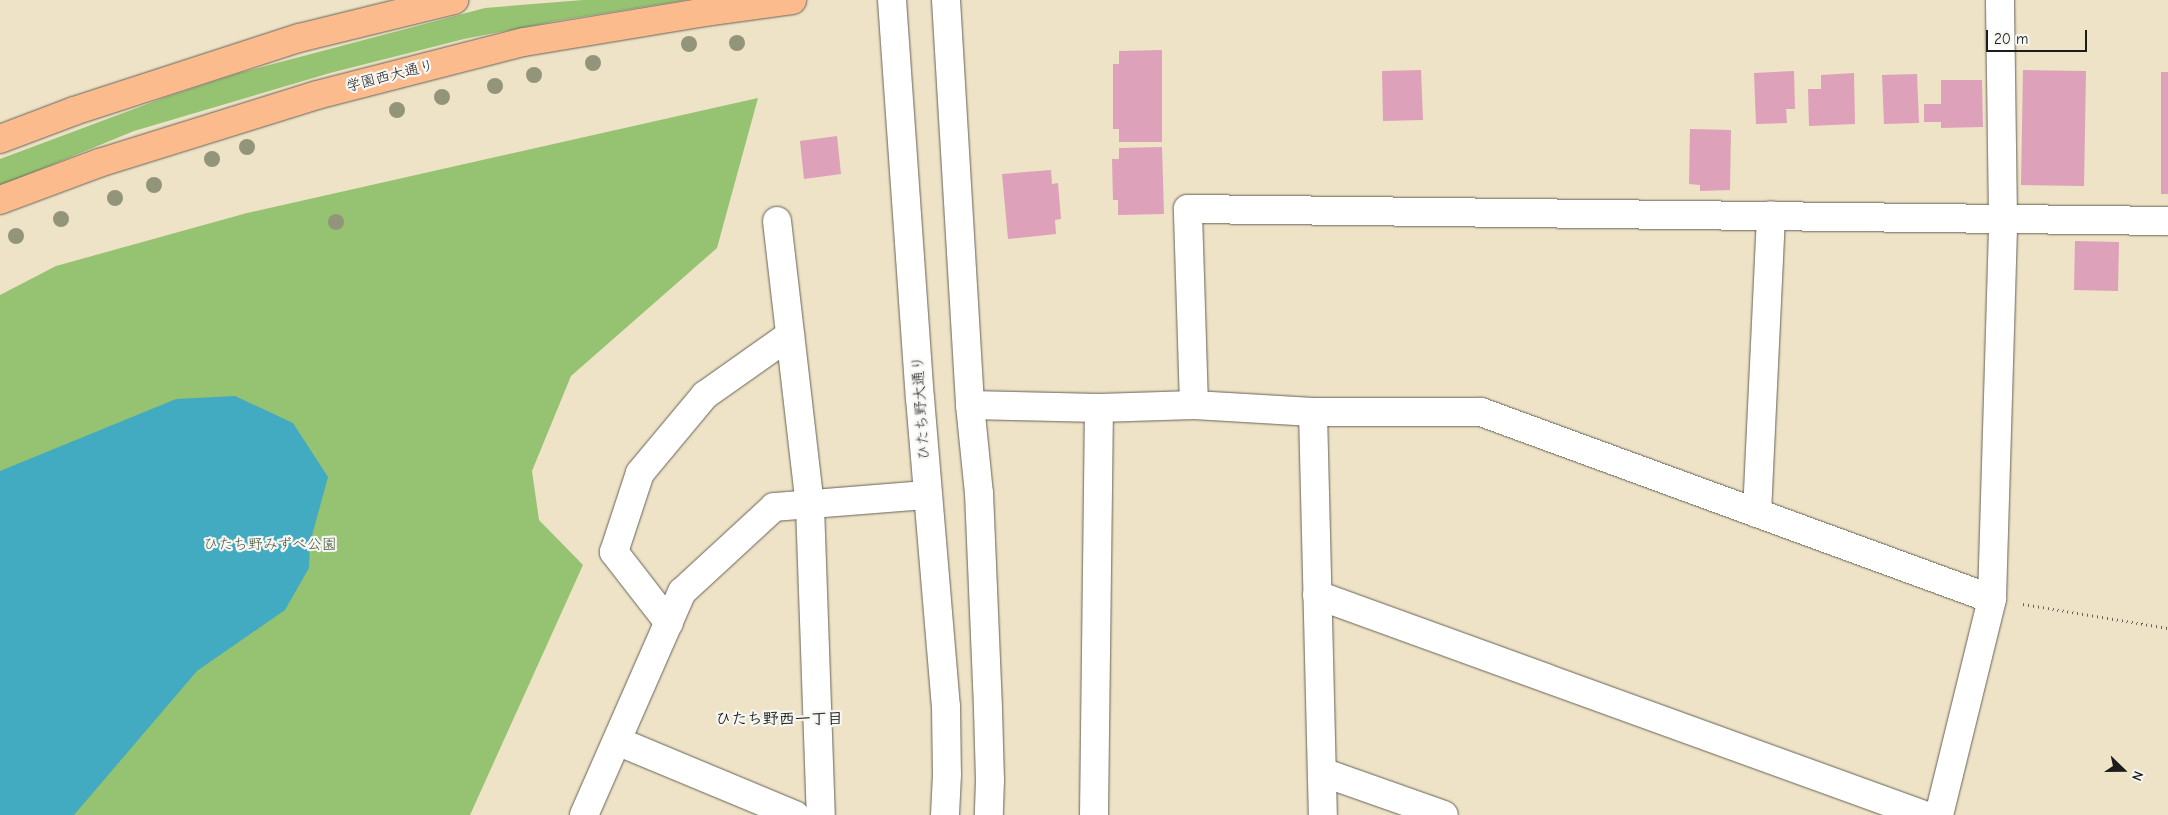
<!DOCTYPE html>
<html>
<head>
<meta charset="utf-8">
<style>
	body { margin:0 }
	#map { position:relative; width:2168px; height:815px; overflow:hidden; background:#eee3c6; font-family:"Comic Neue","Klee One",sans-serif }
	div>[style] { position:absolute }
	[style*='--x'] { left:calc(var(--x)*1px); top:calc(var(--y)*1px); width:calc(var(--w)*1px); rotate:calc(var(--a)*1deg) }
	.green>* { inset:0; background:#95c371 }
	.water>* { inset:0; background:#42abc1 }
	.building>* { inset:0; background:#dda1b9 }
	.path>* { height:3px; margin-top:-1.5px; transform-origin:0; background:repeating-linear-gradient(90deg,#666258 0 1px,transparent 0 5px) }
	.roads { filter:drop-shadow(0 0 1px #666258) drop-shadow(0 0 1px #666258) }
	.minor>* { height:28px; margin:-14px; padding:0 14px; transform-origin:14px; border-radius:14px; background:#fff }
	.major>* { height:28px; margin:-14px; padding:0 14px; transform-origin:14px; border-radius:14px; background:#fbbb8d }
	.trees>* { width:16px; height:16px; margin:-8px; border-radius:50%; background:#929579 }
	span { translate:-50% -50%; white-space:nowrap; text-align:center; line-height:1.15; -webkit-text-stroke:4.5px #f6f6f2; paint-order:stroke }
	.street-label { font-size:15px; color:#1c1c1c }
	.park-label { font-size:15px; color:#46563a }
	.neighbourhood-label { font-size:16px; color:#1c1c1c; font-weight:700 }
	.north { position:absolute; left:2098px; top:745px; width:50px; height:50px; -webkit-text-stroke:4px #f6f6f2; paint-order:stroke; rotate:112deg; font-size:14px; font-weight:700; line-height:20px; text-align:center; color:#1c1c1c }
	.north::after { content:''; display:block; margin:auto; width:18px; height:22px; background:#1c1c1c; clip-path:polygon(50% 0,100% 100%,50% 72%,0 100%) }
	.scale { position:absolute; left:1986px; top:30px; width:101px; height:22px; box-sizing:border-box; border:2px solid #1c1c1c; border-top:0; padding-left:6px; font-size:15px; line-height:18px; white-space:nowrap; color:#1c1c1c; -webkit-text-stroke:4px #f6f6f2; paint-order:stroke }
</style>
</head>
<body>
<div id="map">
	<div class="green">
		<div style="clip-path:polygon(583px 0,686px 0,556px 21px,464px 39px,330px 73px,134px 131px,0 186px,0 159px,166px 97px,239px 73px,485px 8px)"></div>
		<div style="clip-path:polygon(758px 98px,717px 248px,571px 376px,532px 471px,539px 520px,583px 565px,470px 815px,0 815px,0 295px,56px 266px,247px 213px)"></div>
	</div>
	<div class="water">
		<div style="clip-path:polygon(235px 396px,293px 423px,328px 477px,310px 543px,309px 568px,285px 610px,197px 671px,74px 815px,0 815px,0 471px,176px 399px)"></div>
	</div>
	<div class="building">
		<div style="clip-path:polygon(1162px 50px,1162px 142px,1119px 142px,1119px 129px,1113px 129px,1113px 64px,1119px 64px,1119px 51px)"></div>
		<div style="clip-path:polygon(1421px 70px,1423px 120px,1383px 121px,1382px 71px)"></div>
		<div style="clip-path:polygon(2023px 70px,2086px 71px,2084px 186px,2021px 185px)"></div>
		<div style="clip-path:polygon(1794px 71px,1795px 109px,1786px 109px,1787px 123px,1756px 124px,1754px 73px)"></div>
		<div style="clip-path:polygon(2161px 72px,2168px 72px,2168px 194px,2161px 194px)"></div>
		<div style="clip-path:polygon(1854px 73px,1855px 124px,1809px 126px,1808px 89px,1821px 89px,1821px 75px)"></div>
		<div style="clip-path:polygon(1917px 74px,1919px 123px,1884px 124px,1882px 75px)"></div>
		<div style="clip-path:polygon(1941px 80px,1982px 80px,1983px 127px,1941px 128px,1941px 122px,1924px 122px,1924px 104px,1941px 104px)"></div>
		<div style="clip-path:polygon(1690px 129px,1731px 130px,1730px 190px,1700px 191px,1700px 185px,1689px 184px)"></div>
		<div style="clip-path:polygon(837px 136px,841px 174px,804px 179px,800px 141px)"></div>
		<div style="clip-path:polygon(1162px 147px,1164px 214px,1118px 215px,1118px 200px,1113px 200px,1112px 159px,1119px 159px,1119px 148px)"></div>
		<div style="clip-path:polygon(1051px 170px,1052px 184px,1058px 183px,1061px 219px,1055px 220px,1056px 234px,1008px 239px,1002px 174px)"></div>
		<div style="clip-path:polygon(2075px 241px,2119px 242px,2118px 291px,2074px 290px)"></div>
	</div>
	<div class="path">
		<div style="--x:2023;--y:604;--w:147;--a:9.4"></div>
	</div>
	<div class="roads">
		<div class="minor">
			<div style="--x:892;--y:0;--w:399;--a:86"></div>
			<div style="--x:920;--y:398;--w:309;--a:85.2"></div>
			<div style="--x:946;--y:706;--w:68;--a:89.2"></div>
			<div style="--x:947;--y:774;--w:41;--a:92.8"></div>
			<div style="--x:946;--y:0;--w:406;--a:86.6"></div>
			<div style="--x:970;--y:405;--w:88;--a:84.2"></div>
			<div style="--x:979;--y:493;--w:217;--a:87.6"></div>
			<div style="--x:988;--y:710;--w:70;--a:88.4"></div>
			<div style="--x:990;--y:780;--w:35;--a:92"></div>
			<div style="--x:777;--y:221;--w:287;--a:83.4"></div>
			<div style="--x:810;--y:506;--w:309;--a:88"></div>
			<div style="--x:970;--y:405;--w:129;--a:1.3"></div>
			<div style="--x:1099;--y:408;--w:95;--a:-1.8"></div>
			<div style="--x:1194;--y:405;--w:119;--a:3.4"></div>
			<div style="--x:1313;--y:412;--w:168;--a:0"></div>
			<div style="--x:1481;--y:412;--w:544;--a:20.1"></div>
			<div style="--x:1194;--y:405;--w:196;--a:-91.8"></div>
			<div style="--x:1188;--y:209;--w:980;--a:0.7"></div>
			<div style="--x:1313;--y:412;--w:403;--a:88.6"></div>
			<div style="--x:1757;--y:513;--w:298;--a:-87.3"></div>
			<div style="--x:1317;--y:595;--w:646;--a:19.92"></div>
			<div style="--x:669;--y:623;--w:90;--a:-127.8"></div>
			<div style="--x:614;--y:552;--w:83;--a:-71.8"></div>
			<div style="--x:640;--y:473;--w:102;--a:-50.2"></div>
			<div style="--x:705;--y:395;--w:104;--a:-35.2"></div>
			<div style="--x:617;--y:741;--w:193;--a:22.6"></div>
			<div style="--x:1322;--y:772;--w:129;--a:19.4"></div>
			<div style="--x:584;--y:815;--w:244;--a:-66.3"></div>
			<div style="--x:682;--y:592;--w:125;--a:-42.7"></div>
			<div style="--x:774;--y:507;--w:154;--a:-4.5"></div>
			<div style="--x:1094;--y:815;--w:407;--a:-89.3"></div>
			<div style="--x:1939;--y:815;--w:222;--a:-76.2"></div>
			<div style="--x:1992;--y:599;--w:381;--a:-88.3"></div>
			<div style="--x:2003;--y:218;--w:218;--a:-90.8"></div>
		</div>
		<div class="major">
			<div style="--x:0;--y:139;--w:79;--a:-20.7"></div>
			<div style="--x:74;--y:111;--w:237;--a:-18"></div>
			<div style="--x:299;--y:38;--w:160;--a:-13.8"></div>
			<div style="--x:0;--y:200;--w:106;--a:-20.5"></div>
			<div style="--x:99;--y:163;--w:228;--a:-17.3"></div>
			<div style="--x:317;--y:95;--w:214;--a:-14.4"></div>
			<div style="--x:524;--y:42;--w:184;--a:-9.4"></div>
			<div style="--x:706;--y:12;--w:87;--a:-7.9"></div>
		</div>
	</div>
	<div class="trees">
		<div style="left:737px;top:43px"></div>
		<div style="left:689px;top:44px"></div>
		<div style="left:593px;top:63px"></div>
		<div style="left:534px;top:75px"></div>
		<div style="left:495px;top:86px"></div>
		<div style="left:442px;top:97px"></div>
		<div style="left:397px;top:110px"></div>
		<div style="left:247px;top:147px"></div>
		<div style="left:212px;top:159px"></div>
		<div style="left:154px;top:185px"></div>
		<div style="left:115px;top:198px"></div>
		<div style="left:61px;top:219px"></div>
		<div style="left:336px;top:222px"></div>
		<div style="left:16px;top:236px"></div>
	</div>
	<div class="street-label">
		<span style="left:390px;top:76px;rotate:-14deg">学園西大通り</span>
		<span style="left:921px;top:408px;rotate:-94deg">ひたち野大通り</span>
	</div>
	<div class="park-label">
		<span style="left:270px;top:545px">ひたち野みずべ公園</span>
	</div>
	<div class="neighbourhood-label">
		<span style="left:779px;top:719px">ひたち野西一丁目</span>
	</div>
	<div class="north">N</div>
	<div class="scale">20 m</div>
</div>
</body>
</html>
